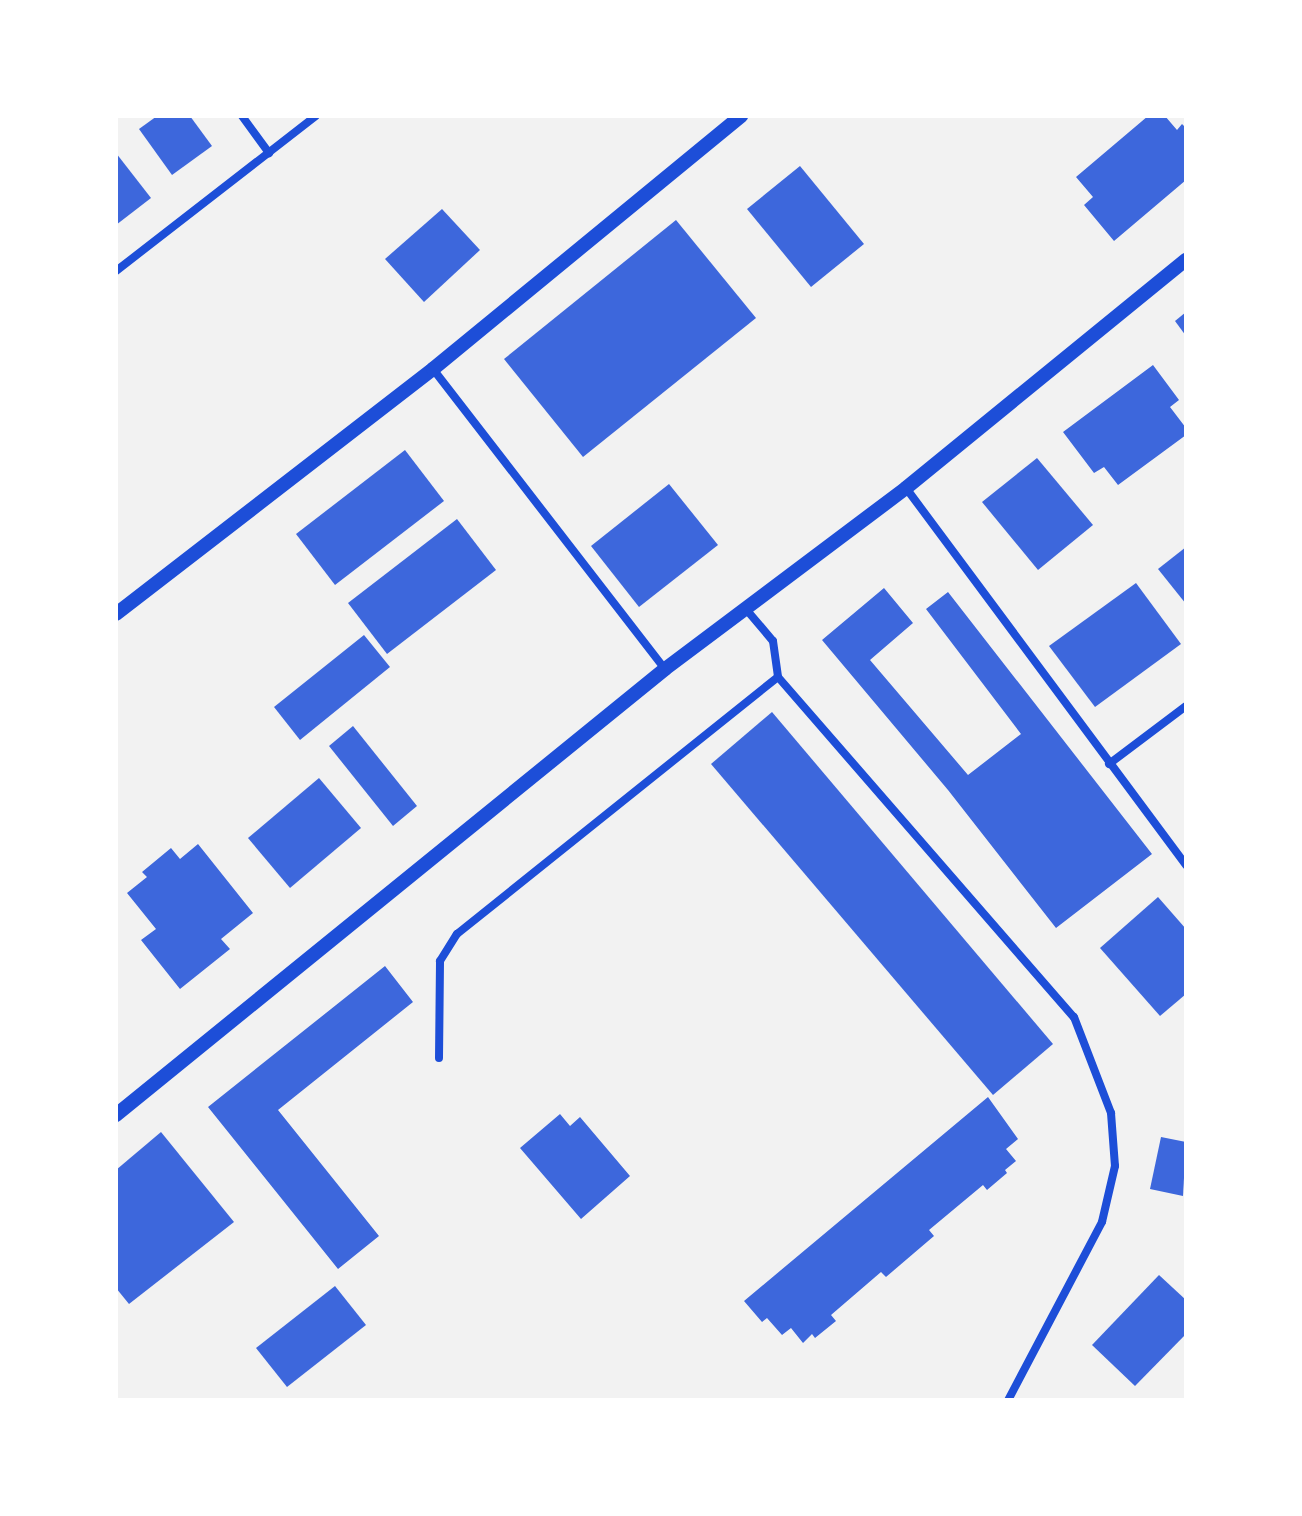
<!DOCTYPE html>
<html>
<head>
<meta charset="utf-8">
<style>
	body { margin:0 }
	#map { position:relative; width:1302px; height:1516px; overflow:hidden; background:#f2f2f2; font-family:"Space Grotesk",sans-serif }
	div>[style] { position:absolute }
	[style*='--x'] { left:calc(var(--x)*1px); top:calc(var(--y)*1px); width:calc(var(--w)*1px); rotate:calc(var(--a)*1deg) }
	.building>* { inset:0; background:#3d67dc }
	.minor>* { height:8px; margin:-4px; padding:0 4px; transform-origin:4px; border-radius:4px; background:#1d4ed8 }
	.tertiary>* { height:14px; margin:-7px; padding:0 7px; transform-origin:7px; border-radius:7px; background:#1d4ed8 }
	span { translate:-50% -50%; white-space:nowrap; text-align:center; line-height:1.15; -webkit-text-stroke:7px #fff; paint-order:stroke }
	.frame { position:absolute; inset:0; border:118px solid #fff; pointer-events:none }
</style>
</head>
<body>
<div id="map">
	<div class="building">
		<div style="clip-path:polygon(157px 116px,190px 116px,212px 146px,172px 175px,139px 129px)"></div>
		<div style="clip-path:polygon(1148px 116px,1165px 116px,1177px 130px,1182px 124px,1186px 128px,1186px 180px,1114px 241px,1084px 205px,1093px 197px,1076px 177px)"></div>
		<div style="clip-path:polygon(116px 153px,151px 198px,116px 225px)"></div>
		<div style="clip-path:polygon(800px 166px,864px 244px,811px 287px,747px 209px)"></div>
		<div style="clip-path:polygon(442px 209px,480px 250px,424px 302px,385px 259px)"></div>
		<div style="clip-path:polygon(676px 220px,756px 318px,583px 457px,504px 359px)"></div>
		<div style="clip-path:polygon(1186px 312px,1186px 336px,1175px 321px)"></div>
		<div style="clip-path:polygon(1153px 365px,1179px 400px,1170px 407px,1186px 428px,1186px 435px,1118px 485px,1104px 467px,1094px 473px,1063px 432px)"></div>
		<div style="clip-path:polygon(405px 450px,444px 501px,335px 585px,296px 534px)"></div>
		<div style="clip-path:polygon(1037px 458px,1093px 525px,1038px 570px,982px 502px)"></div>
		<div style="clip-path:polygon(669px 484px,718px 545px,639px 607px,591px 546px)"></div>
		<div style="clip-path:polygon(457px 519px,496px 570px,387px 654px,348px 603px)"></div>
		<div style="clip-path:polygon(1186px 547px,1186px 604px,1158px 569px)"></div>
		<div style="clip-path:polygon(1136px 583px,1181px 644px,1095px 707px,1049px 646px)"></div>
		<div style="clip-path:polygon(884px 588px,913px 623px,870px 660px,968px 775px,1021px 734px,926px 609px,948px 592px,1152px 854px,1056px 928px,948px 790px,822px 640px)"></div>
		<div style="clip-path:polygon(364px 635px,390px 667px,300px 740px,274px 707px)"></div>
		<div style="clip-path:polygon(772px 712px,1053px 1044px,993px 1095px,711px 764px)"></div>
		<div style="clip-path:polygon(353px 726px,417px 806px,393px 826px,329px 746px)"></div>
		<div style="clip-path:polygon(319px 778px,361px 828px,290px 888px,248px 838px)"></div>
		<div style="clip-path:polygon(198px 844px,253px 913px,221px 939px,230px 949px,180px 989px,141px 940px,156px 929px,127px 893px,147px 877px,142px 872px,171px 848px,180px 859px)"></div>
		<div style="clip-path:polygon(1158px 897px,1186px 929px,1186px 994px,1160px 1016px,1100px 948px)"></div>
		<div style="clip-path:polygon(385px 966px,413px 1002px,278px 1110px,379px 1236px,338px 1269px,208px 1107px)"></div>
		<div style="clip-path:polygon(988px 1097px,1018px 1139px,1006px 1149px,1016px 1161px,1005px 1170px,1007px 1173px,987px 1190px,983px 1185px,929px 1230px,934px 1236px,886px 1277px,881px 1272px,831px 1315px,836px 1321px,815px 1338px,812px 1334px,803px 1343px,791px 1328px,782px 1335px,767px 1318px,762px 1322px,744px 1301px)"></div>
		<div style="clip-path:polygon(560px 1114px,570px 1126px,580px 1117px,630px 1176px,581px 1219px,520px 1148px)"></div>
		<div style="clip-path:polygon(161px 1132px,234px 1222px,129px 1304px,116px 1288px,116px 1170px)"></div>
		<div style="clip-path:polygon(1161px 1137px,1186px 1142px,1183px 1196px,1150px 1189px)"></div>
		<div style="clip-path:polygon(1159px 1275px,1186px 1300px,1186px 1334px,1135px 1386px,1092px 1345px)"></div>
		<div style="clip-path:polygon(335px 1286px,366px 1325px,287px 1387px,256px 1348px)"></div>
	</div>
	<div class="minor">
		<div style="--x:242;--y:116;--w:46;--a:53.9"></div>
		<div style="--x:116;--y:271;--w:253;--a:-37.8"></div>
		<div style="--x:433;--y:369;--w:379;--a:52.3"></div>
		<div style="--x:906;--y:488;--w:470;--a:53.4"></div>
		<div style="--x:745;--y:608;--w:43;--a:49.7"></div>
		<div style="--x:773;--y:641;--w:36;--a:82"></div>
		<div style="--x:1109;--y:764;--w:96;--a:-37"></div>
		<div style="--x:439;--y:1058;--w:97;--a:-89.4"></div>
		<div style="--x:440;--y:961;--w:32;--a:-58"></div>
		<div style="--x:457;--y:934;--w:411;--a:-38.7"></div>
		<div style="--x:778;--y:677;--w:451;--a:49"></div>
		<div style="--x:1074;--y:1017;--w:103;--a:68.9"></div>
		<div style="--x:1111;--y:1113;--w:53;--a:85.7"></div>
		<div style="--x:1115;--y:1166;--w:57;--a:103.1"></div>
		<div style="--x:1102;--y:1222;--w:201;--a:117.8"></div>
	</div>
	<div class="tertiary">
		<div style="--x:116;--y:614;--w:401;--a:-37.7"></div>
		<div style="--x:433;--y:369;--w:399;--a:-39.4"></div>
		<div style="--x:116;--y:1115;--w:707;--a:-39.09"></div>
		<div style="--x:665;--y:669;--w:301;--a:-36.9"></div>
		<div style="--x:906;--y:488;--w:361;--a:-39.2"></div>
	</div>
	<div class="frame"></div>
</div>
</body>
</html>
